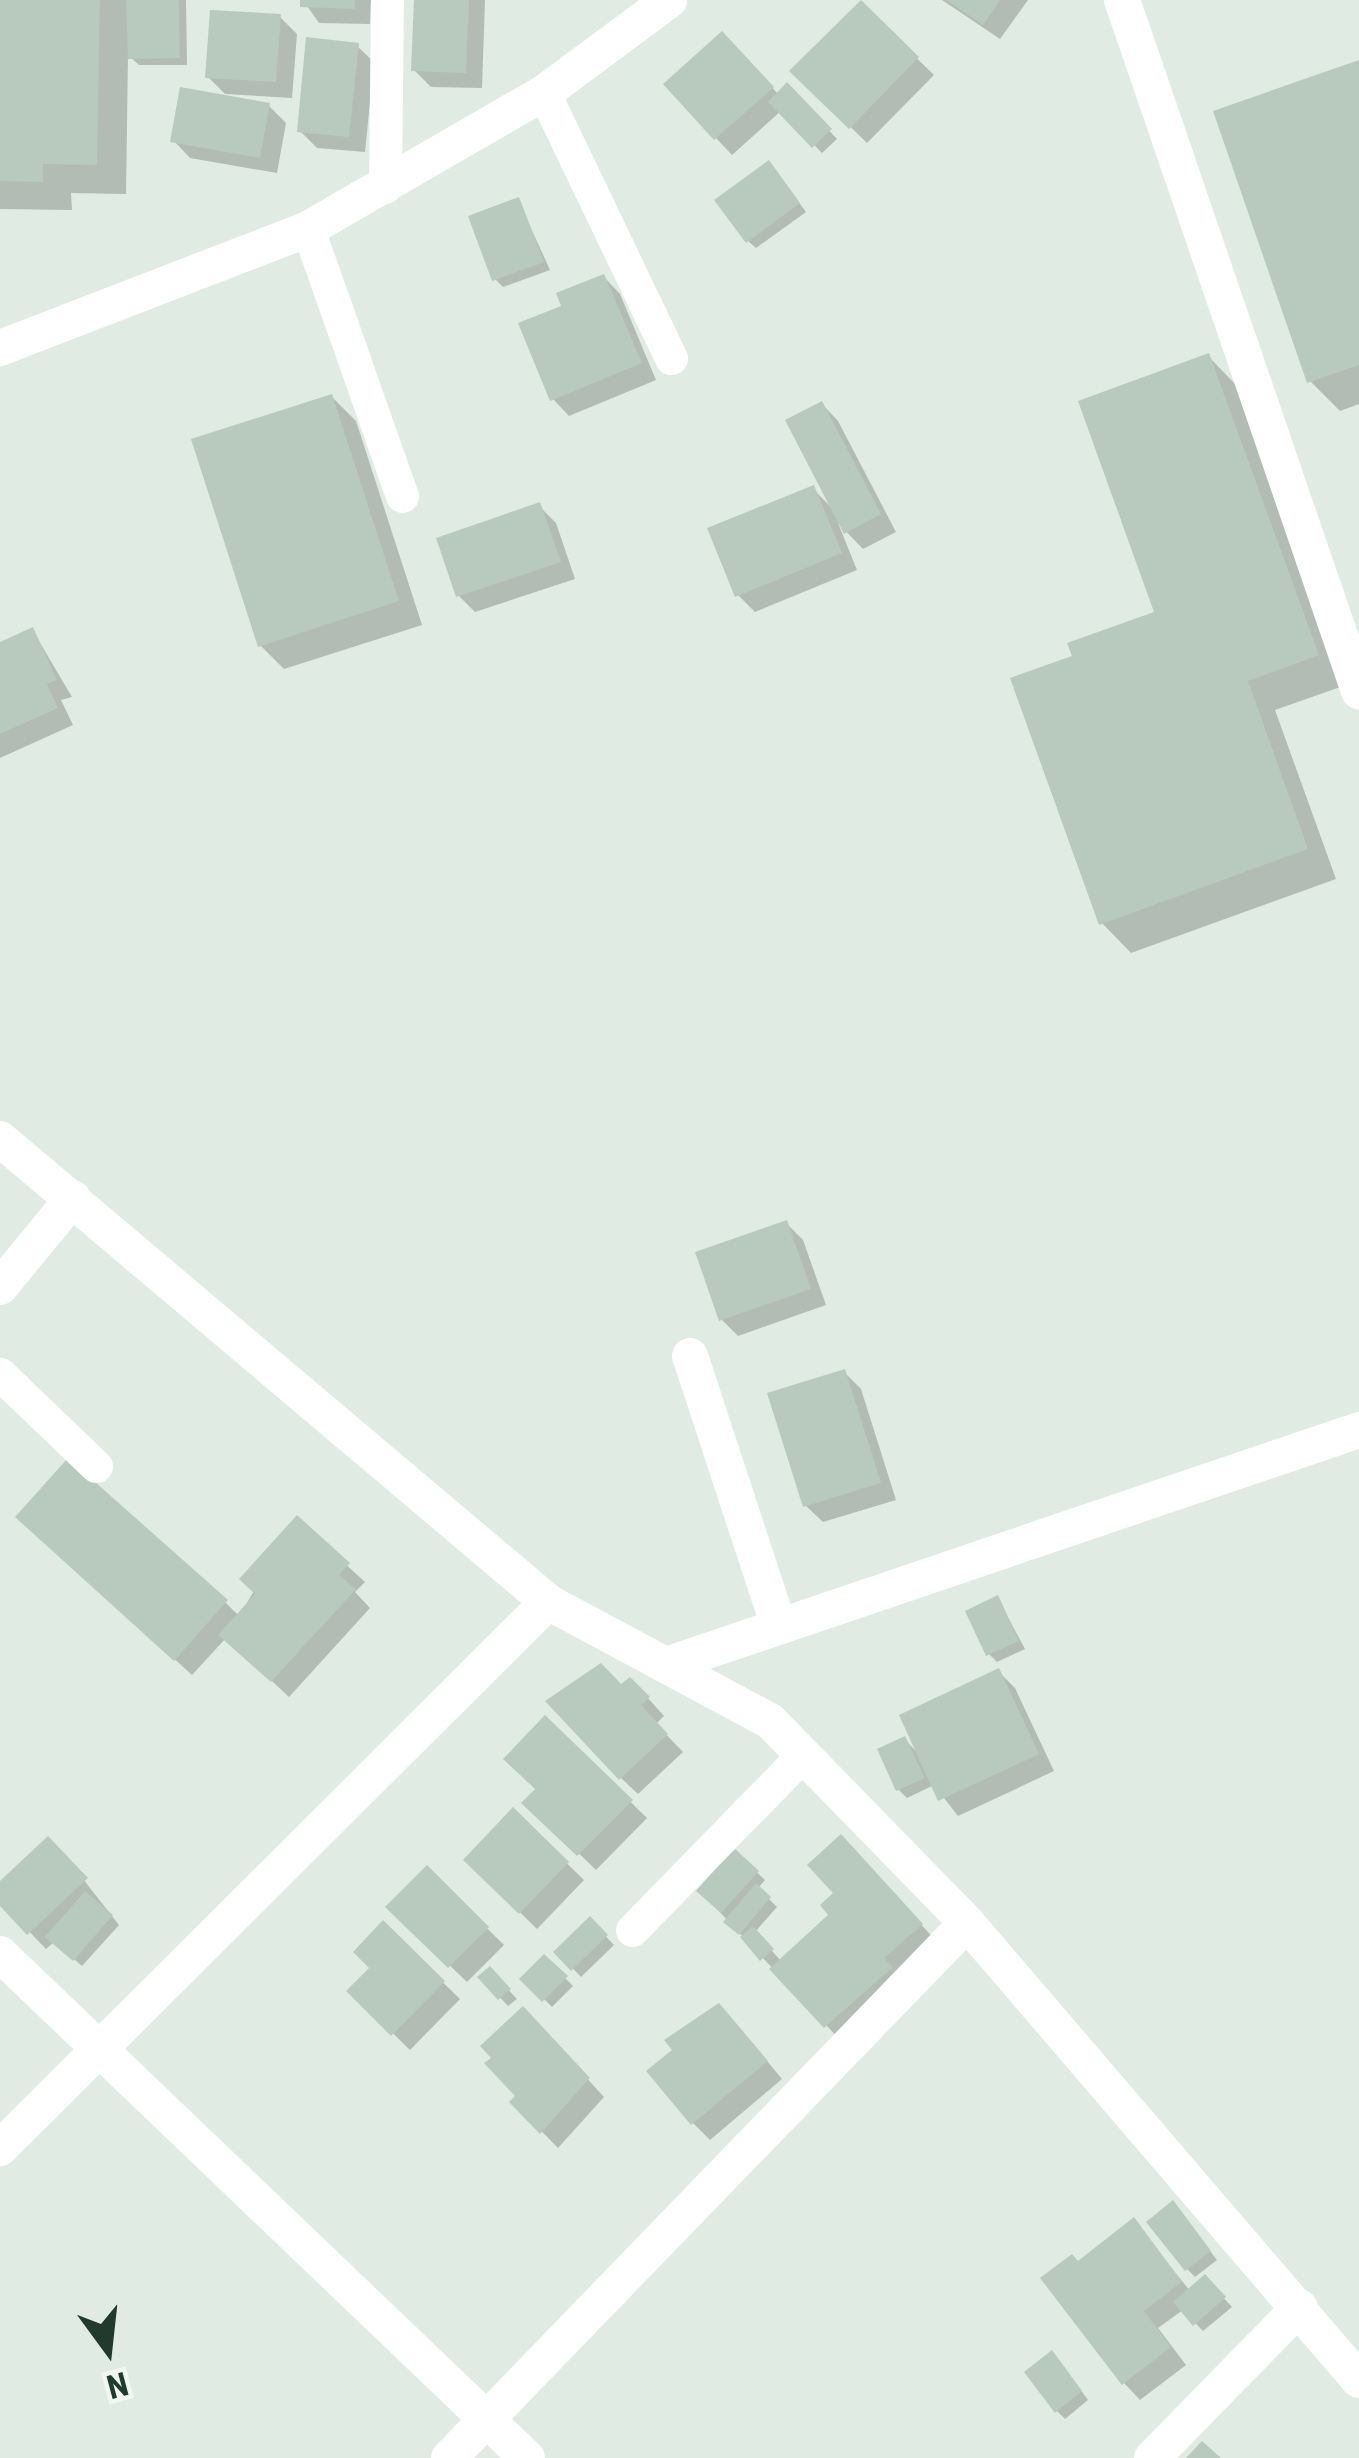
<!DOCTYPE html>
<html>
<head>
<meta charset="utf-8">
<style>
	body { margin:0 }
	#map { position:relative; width:1359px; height:2458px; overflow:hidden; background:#dfebe3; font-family:"Roboto Condensed",sans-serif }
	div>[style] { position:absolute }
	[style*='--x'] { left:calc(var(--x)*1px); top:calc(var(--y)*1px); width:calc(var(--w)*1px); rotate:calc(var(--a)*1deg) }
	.shadow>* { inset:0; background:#0003 }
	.building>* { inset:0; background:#b8c9be }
	.service>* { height:33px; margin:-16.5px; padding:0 16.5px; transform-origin:16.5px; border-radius:16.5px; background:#fff }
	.minor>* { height:36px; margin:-18px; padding:0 18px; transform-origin:18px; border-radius:18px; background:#fff }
	.tertiary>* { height:36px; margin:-18px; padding:0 18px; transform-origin:18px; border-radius:18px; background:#fff }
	span { translate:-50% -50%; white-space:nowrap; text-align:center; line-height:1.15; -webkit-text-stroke:9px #f0f7f2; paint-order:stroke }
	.north { position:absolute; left:48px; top:2290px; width:120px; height:120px; -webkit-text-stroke:9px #f0f7f2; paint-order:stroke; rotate:165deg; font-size:33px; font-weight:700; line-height:48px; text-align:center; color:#203b2e }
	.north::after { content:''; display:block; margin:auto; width:42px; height:54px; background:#203b2e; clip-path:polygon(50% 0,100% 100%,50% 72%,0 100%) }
</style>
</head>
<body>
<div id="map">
	<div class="shadow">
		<div style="clip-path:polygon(0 0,186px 0,187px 65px,139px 65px,128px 55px,126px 194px,71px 193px,72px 210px,0 209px)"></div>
		<div style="clip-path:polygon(303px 0,371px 0,370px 24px,319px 23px)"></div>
		<div style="clip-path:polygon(417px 0,485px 0,482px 88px,431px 87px,414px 70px)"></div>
		<div style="clip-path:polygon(942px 0,1028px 0,1000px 39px)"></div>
		<div style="clip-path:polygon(860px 3px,934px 75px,867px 143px,793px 71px)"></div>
		<div style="clip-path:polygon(280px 17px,297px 34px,292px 98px,225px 94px,208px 77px)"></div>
		<div style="clip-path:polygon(357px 46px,374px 62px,365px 152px,317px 148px,300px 131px)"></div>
		<div style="clip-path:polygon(739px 52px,779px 95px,787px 86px,837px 139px,822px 153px,781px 111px,732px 155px,716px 138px)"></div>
		<div style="clip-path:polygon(1359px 63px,1359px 404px,1340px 411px,1310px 381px)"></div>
		<div style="clip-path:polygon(269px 106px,286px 123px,277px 173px,190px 158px,174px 141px)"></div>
		<div style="clip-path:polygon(776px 172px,806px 212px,756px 248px,748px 241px)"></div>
		<div style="clip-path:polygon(518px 200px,550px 270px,503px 287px,495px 279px)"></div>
		<div style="clip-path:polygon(604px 277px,620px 294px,656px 380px,569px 416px,553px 399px)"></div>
		<div style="clip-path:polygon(1209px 357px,1238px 387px,1346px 685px,1275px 710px,1336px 879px,1131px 953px,1102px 923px,1076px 658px,1158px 614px)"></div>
		<div style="clip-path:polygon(332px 397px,356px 421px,422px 625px,284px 669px,260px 645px)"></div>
		<div style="clip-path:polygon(822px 404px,838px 421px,896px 532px,863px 549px,838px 523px,857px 570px,755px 612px,738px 595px,813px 489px,832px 508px)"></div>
		<div style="clip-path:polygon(539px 506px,556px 523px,575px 579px,475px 612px,458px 595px)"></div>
		<div style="clip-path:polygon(33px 631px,72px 697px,61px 700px,73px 725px,0 758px,0 646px)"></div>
		<div style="clip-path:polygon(786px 1223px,803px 1240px,826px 1305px,738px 1336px,721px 1319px)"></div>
		<div style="clip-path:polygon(844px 1372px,861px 1389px,896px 1500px,823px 1522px,806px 1506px)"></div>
		<div style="clip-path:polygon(297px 1520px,365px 1582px,355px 1592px,370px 1608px,289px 1697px,226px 1638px,192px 1675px,36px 1533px,226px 1603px,239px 1616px)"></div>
		<div style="clip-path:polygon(998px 1599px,1025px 1649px,997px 1662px,989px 1654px)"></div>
		<div style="clip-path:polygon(999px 1672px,1015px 1688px,1054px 1771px,958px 1816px,934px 1785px,907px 1798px,899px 1790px,904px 1739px,919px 1754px)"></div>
		<div style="clip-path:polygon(621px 1688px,647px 1697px,664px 1716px,656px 1724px,683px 1752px,638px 1794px,621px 1778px)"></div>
		<div style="clip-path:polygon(545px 1719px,647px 1818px,596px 1870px,526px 1802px,539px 1790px)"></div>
		<div style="clip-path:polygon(513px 1811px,584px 1880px,537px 1929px,467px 1860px)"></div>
		<div style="clip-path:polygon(735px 1852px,765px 1880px,758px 1888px,777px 1907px,755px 1932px,782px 1962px,832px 1916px,858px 1855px,937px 1942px,843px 2043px,700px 1891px)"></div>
		<div style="clip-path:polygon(65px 1856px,119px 1925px,82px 1966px,54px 1942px,46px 1949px,0 1901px,0 1885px)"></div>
		<div style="clip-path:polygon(427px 1869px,504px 1945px,467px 1982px,389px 1907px)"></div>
		<div style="clip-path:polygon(590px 1920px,614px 1945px,581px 1977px,557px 1952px)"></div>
		<div style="clip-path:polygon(383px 1924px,460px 1999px,410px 2050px,350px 1991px,373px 1968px)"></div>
		<div style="clip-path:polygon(545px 1958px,573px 1986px,552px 2007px,524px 1979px)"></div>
		<div style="clip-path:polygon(490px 1970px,517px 1999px,508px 2006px,481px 1977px)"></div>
		<div style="clip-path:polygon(736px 2024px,782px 2079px,710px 2140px,693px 2123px)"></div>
		<div style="clip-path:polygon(539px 2026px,604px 2097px,558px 2148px,513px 2102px)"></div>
		<div style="clip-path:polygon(1180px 2212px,1217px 2260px,1195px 2277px,1187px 2269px)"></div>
		<div style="clip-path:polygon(1134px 2221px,1190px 2291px,1205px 2278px,1232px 2307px,1203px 2331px,1183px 2310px,1158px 2328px,1186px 2365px,1140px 2400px,1124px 2383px,1078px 2264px)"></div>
		<div style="clip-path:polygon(1060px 2362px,1088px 2400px,1065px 2419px,1057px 2411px)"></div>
	</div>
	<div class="building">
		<div style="clip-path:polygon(0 0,100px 0,97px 165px,43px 164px,43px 182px,0 181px)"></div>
		<div style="clip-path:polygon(126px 0,179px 0,180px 58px,128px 59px)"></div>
		<div style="clip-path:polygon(300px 0,355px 0,355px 9px,300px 7px)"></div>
		<div style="clip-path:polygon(414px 0,469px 0,466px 73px,411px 71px)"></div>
		<div style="clip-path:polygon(861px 0,919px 57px,849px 129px,789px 71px)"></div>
		<div style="clip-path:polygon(946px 0,1000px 0,983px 25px)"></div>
		<div style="clip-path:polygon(210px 10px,281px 14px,276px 82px,205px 78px)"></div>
		<div style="clip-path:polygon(722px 31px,774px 87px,714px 140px,663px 84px)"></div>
		<div style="clip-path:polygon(306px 37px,359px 43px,349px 137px,297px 132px)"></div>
		<div style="clip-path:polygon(1359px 60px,1359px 365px,1307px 383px,1213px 111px)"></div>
		<div style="clip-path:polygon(787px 82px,832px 129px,812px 148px,768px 102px)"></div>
		<div style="clip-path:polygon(180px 87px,270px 103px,260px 158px,170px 142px)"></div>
		<div style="clip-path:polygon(769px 160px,800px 203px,746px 243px,714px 200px)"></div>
		<div style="clip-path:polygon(519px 197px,544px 262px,492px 281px,468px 216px)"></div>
		<div style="clip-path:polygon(604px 274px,642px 363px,550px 401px,518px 323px,561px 306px,556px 293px)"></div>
		<div style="clip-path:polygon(1209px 353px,1319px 655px,1248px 681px,1308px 849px,1099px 925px,1010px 678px,1072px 656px,1067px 643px,1154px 612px,1078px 401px)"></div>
		<div style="clip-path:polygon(332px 394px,399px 601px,258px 647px,191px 439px)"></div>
		<div style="clip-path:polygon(822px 401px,881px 514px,844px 534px,785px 420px)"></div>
		<div style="clip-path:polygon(814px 485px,842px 553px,735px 597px,707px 528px)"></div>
		<div style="clip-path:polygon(540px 502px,561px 562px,456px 597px,436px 538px)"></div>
		<div style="clip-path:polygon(33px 627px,57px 680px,47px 684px,58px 708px,0 734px,0 642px)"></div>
		<div style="clip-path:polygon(787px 1220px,811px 1289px,719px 1321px,695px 1252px)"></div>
		<div style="clip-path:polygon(845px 1369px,881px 1483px,803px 1507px,767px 1393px)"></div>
		<div style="clip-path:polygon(68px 1458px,228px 1600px,174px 1661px,15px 1517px)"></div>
		<div style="clip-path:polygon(297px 1515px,350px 1563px,339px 1575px,356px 1589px,271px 1682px,218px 1635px,255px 1594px,239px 1579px)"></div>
		<div style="clip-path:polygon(998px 1595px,1019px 1641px,986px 1656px,965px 1611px)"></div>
		<div style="clip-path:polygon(601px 1663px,621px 1684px,630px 1677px,650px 1697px,641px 1705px,668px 1734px,619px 1780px,545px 1701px)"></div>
		<div style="clip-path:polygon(999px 1668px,1039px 1754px,938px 1801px,899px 1715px)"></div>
		<div style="clip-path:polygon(545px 1715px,633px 1800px,577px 1856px,521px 1803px,535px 1789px,503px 1759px)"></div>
		<div style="clip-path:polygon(905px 1736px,925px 1778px,896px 1791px,877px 1749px)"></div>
		<div style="clip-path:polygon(513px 1807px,569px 1862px,519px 1914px,463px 1860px)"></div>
		<div style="clip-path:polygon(841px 1834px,923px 1924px,884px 1958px,893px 1967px,824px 2028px,769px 1969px,828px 1915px,820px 1905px,833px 1893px,807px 1865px)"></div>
		<div style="clip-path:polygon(48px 1836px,88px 1878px,27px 1935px,0 1906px,0 1881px)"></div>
		<div style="clip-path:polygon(734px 1848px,759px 1871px,721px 1913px,696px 1891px)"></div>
		<div style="clip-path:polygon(427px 1865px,489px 1927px,448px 1968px,385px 1907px)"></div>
		<div style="clip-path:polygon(756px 1883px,771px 1897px,739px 1935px,723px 1922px)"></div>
		<div style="clip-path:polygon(85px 1891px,113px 1915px,73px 1961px,45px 1937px)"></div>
		<div style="clip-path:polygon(590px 1916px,608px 1935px,571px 1971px,553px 1952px)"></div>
		<div style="clip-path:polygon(383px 1920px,445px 1981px,391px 2036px,346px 1991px,369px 1968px,353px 1952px)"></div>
		<div style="clip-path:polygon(753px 1926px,774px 1949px,760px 1961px,740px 1937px)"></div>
		<div style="clip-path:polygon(544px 1954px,568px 1976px,542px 2002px,519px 1979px)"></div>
		<div style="clip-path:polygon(490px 1966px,511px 1989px,498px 2000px,477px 1977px)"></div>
		<div style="clip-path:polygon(719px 2003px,768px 2061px,691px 2125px,646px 2071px,672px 2050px,664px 2040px)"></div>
		<div style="clip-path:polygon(523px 2006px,590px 2078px,540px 2134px,509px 2102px,515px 2096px,484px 2063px,491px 2058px,480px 2046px)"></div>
		<div style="clip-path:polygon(1173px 2200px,1211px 2251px,1185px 2271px,1146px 2222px)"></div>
		<div style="clip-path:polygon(1134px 2217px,1182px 2282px,1144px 2311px,1171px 2347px,1122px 2385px,1040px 2278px,1072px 2254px,1078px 2261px)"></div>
		<div style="clip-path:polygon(1205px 2274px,1226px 2297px,1193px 2326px,1173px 2302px)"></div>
		<div style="clip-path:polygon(1052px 2350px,1082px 2391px,1055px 2413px,1024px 2372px)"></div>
		<div style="clip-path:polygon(1202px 2441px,1221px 2458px,1186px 2458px)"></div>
	</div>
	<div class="service">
		<div style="--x:544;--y:93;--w:294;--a:64.4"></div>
		<div style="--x:385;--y:187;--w:187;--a:-89.4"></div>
		<div style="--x:308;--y:229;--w:283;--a:70.6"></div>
		<div style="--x:0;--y:1374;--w:133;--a:43.8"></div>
		<div style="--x:632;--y:1930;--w:243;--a:-45.7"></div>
	</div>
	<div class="minor">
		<div style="--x:1122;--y:0;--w:731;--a:71.07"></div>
		<div style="--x:0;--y:1139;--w:717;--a:40.19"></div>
		<div style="--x:548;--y:1602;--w:252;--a:28.2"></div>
		<div style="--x:770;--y:1721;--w:282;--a:45.7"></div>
		<div style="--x:967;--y:1923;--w:602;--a:49.38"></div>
		<div style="--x:0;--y:1287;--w:115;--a:-50.6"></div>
		<div style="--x:690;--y:1356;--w:285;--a:71.8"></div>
		<div style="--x:666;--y:1665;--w:732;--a:-18.73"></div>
		<div style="--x:0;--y:1954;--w:729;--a:43.72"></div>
		<div style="--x:0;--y:2148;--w:774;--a:-44.9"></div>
		<div style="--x:449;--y:2458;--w:745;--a:-45.92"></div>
		<div style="--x:1152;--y:2458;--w:211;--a:-45.6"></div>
	</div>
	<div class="tertiary">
		<div style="--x:0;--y:348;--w:330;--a:-21.1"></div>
		<div style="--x:308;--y:229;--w:272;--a:-30"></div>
		<div style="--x:544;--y:93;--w:156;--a:-36.6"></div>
	</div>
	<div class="north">N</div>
</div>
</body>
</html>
